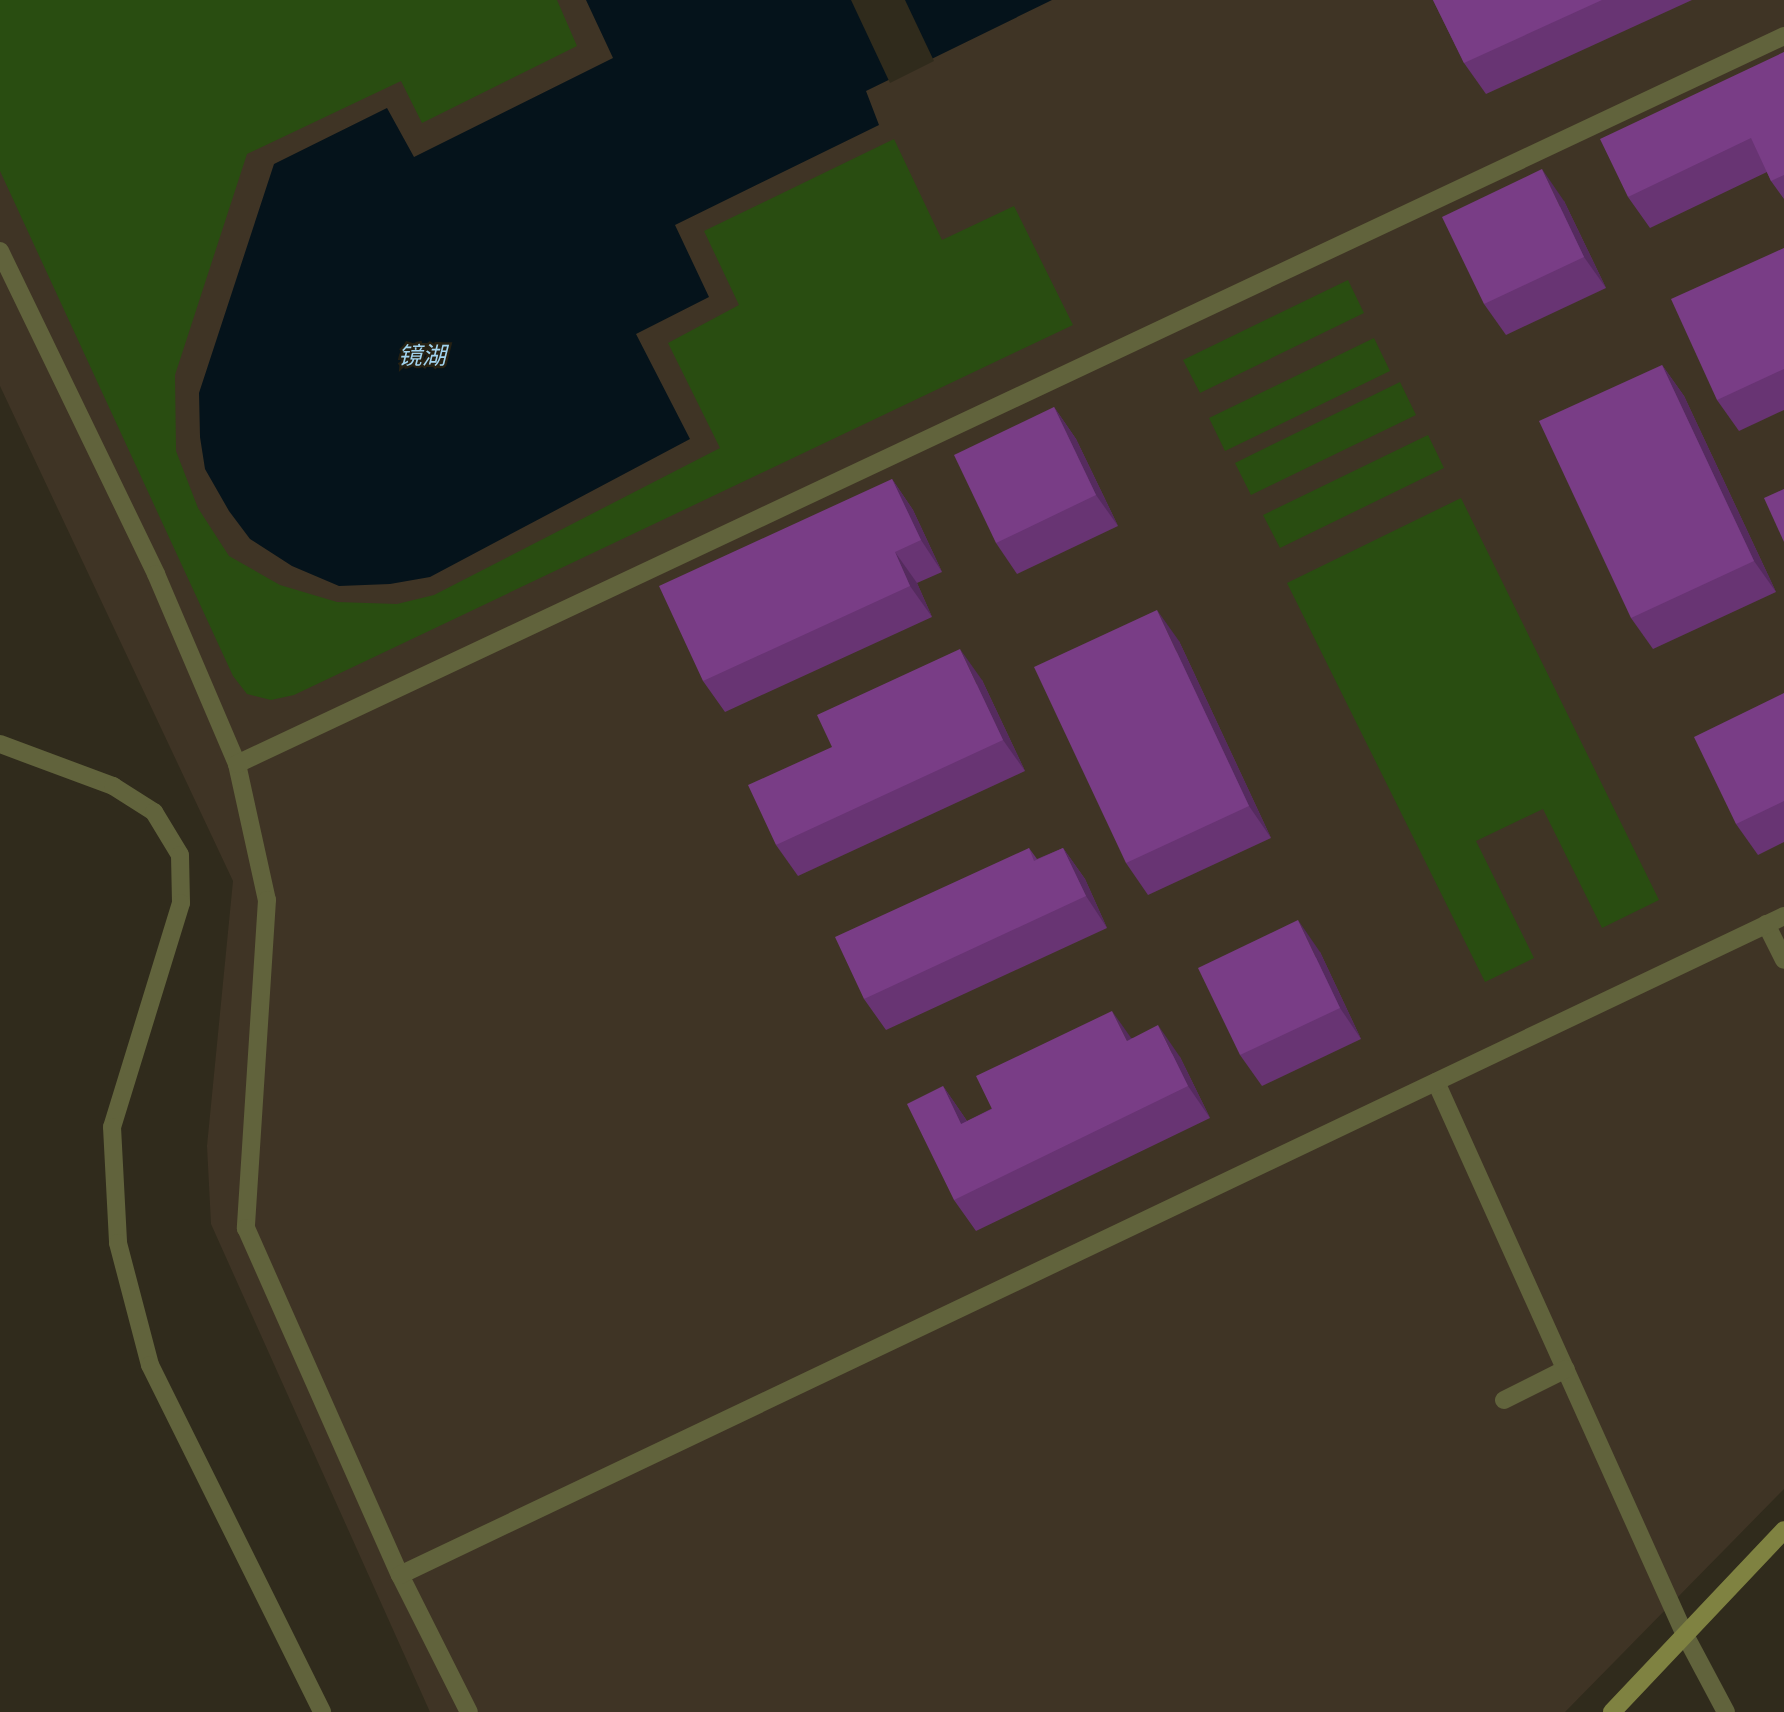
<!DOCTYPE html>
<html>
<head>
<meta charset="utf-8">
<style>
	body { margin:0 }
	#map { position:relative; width:1784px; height:1712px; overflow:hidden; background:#302b1c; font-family:Montserrat,"Noto Sans SC",sans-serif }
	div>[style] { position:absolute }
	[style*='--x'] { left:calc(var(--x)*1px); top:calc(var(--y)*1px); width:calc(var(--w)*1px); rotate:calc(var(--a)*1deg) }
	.education>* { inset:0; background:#3f3425 }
	.green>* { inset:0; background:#294d11 }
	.water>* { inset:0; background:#05131b }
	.pier>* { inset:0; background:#302b1c }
	.minor>* { height:18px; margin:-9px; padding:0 9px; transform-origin:9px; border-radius:9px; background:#61633c }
	.secondary>* { height:18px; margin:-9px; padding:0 9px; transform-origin:9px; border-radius:9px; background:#7f8241 }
	.wall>* { inset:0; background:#683473 }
	.shaded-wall>* { inset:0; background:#552b5e }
	.building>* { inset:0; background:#793d86 }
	span { translate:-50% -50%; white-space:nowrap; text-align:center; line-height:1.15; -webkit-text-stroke:5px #262113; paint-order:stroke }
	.water-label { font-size:24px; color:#a1d3ee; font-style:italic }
</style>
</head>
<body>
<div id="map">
	<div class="education">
		<div style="clip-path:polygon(0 0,1784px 0,1784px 1489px,1565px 1712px,430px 1712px,211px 1224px,207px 1146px,233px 881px,0 386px)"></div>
	</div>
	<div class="green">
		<div style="clip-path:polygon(0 0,557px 0,577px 46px,422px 123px,401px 81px,247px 154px,175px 375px,176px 451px,198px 508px,229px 556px,280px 585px,337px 602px,397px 604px,434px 595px,720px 448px,668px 343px,739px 305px,704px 231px,894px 139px,942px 240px,1014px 206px,1073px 325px,294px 695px,271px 700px,247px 694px,233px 676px,0 171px)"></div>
		<div style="clip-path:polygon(1348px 280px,1364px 313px,1200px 393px,1183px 360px)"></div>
		<div style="clip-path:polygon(1374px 338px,1390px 371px,1225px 451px,1209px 418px)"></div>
		<div style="clip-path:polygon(1400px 382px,1416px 415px,1251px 495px,1235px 463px)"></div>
		<div style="clip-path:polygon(1428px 435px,1444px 468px,1280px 548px,1263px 515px)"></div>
		<div style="clip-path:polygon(1461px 498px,1659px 900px,1602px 928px,1543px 809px,1476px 841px,1534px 958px,1485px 982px,1287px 583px)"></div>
	</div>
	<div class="water">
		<div style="clip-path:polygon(586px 0,1052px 0,866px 91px,879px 125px,675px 225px,709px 297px,636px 334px,690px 439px,430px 577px,390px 584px,339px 586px,292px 566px,250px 539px,229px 511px,205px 469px,200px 437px,199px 393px,274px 164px,387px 108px,414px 157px,613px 58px)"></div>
	</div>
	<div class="pier">
		<div style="clip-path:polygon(851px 0,905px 0,934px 61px,890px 83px)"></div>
	</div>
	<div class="minor">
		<div style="--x:0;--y:251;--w:359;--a:64.2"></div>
		<div style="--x:156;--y:574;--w:207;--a:66.9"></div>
		<div style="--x:237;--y:764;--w:139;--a:77.6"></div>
		<div style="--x:267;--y:900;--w:329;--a:93.7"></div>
		<div style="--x:246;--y:1228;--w:380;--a:66.1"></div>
		<div style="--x:400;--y:1575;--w:153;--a:63.3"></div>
		<div style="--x:0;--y:744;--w:121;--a:20.4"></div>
		<div style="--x:113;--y:786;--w:49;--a:32.4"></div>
		<div style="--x:154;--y:812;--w:50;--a:58.8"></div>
		<div style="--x:180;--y:855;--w:48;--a:88.8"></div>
		<div style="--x:181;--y:903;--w:234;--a:107.1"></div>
		<div style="--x:112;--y:1127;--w:116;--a:87"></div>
		<div style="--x:118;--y:1243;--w:126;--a:75.3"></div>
		<div style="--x:150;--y:1365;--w:387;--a:63.6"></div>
		<div style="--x:237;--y:764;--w:1710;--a:-25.2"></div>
		<div style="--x:1766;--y:924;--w:40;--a:63.4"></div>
		<div style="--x:1436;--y:1082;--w:606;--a:65.76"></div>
		<div style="--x:1685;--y:1635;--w:87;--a:62"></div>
		<div style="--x:1504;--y:1400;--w:69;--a:-26.6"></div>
		<div style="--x:400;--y:1575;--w:1533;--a:-25.46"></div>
	</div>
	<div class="secondary">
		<div style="--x:1612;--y:1712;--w:250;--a:-46.6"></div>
	</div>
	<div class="wall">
		<div style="clip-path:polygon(1433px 0,1692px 0,1486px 94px,1464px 63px)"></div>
		<div style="clip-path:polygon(1784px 52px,1784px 199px,1771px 181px,1767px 172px,1650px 228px,1628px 197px)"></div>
		<div style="clip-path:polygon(1564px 201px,1606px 288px,1506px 335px,1484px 304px)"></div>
		<div style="clip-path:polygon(1784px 248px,1784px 410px,1739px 431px,1717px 400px)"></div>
		<div style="clip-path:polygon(1662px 365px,1684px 396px,1776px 592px,1653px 649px,1631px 618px)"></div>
		<div style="clip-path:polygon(1054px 407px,1076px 439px,1118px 526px,1017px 574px,996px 543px)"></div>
		<div style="clip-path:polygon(892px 479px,913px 510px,942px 572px,917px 583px,932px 617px,725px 712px,703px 681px)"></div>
		<div style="clip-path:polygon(1179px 641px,1271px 838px,1148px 895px,1126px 863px)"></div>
		<div style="clip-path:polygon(982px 680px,1025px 771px,798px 876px,776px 845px)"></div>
		<div style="clip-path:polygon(1784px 693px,1784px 842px,1758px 855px,1736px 824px)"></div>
		<div style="clip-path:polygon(1029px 848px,1037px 859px,1063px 848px,1085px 879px,1107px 928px,886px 1030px,864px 999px)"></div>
		<div style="clip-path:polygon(1320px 952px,1361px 1039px,1262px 1086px,1240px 1055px)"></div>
		<div style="clip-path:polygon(1132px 1038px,1180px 1057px,1210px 1118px,976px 1231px,954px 1200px,943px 1086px,967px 1121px)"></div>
	</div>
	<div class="shaded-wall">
		<div style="clip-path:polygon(1542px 169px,1564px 201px,1606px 288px,1584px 257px)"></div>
		<div style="clip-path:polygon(1662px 365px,1684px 396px,1776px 592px,1754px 561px)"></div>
		<div style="clip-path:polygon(1054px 407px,1076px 439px,1118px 526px,1096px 495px)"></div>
		<div style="clip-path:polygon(892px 479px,913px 510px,942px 572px,921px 540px)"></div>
		<div style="clip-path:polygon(895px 552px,917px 583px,932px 617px,910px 586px)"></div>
		<div style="clip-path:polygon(1157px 610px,1179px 641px,1271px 838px,1249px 806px)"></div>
		<div style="clip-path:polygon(960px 649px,982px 680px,1025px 771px,1003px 740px)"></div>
		<div style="clip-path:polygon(1063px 848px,1085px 879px,1107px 928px,1086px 896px)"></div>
		<div style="clip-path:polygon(1298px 920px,1320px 952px,1361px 1039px,1340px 1008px)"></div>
		<div style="clip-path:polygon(1112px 1011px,1134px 1042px,1127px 1041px)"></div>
		<div style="clip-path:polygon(1158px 1025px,1180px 1057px,1210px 1118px,1188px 1086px)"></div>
		<div style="clip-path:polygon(943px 1086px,965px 1118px,983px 1155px,961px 1124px)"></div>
	</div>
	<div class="building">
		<div style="clip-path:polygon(1433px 0,1602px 0,1464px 63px)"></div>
		<div style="clip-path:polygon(1784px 52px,1784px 175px,1771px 181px,1751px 138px,1628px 197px,1600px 139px)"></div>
		<div style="clip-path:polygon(1542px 169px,1584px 257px,1484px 304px,1442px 217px)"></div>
		<div style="clip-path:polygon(1784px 248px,1784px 369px,1717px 400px,1671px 299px)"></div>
		<div style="clip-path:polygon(1662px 365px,1754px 561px,1631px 618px,1539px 421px)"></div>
		<div style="clip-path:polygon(1054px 407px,1096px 495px,996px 543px,954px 455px)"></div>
		<div style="clip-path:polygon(892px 479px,921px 540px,895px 552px,910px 586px,703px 681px,659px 586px)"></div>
		<div style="clip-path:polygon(1784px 489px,1784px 542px,1764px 498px)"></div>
		<div style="clip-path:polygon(1157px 610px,1249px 806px,1126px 863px,1034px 667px)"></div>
		<div style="clip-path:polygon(960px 649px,1003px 740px,776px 845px,748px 785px,832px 747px,817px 715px)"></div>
		<div style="clip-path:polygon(1784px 693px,1784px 801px,1736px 824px,1694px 737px)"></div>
		<div style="clip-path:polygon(1029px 848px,1034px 861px,1063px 848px,1086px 896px,864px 999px,835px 937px)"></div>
		<div style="clip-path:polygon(1298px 920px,1340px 1008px,1240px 1055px,1198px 968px)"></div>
		<div style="clip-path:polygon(1112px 1011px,1127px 1041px,1158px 1025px,1188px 1086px,954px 1200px,907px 1104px,943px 1086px,961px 1124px,992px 1109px,976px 1076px)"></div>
	</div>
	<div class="water-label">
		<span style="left:422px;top:356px">镜湖</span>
	</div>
</div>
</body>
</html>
